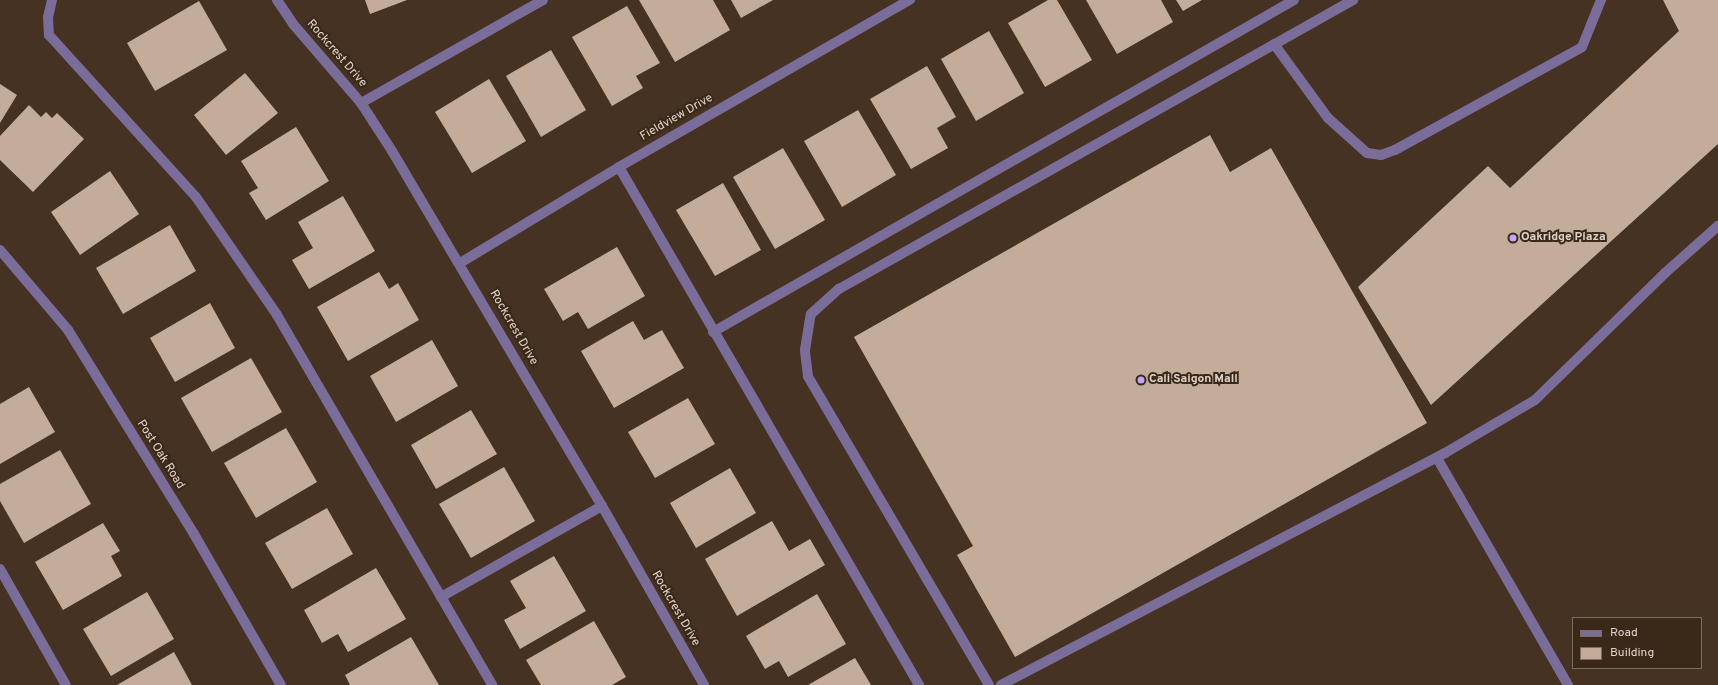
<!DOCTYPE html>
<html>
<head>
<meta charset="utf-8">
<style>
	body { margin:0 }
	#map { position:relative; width:1718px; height:685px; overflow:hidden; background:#453222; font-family:Overpass,sans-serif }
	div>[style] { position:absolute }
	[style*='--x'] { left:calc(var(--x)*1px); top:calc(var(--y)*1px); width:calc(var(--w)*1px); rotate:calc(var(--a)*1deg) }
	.building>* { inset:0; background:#c4ac9a }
	.minor>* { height:10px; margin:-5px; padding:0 5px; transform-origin:5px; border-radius:5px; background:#7a6d9a }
	.dots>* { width:11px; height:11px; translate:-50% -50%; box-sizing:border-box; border:2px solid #3a2819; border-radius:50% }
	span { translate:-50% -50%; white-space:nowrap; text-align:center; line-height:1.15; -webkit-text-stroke:4px #3a2819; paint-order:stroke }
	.street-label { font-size:12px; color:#e0d4ca }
	.poi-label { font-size:12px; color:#e0d4ca; font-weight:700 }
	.left { translate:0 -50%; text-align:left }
	.legend { position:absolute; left:1572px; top:617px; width:130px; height:52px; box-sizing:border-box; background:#3a2819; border:1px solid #7c6d60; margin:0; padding:5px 7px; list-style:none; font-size:12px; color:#e0d4ca }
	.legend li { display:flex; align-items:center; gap:8px; height:20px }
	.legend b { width:20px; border:1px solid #7c6d60 }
</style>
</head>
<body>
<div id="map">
	<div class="building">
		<div style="clip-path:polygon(365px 0,407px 0,370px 14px)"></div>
		<div style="clip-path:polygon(639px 0,713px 0,730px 30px,675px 62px)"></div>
		<div style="clip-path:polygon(731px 0,773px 0,741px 18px)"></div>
		<div style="clip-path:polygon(1048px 0,1057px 0,1092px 60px,1045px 87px,1008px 23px)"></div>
		<div style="clip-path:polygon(1086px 0,1161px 0,1173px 22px,1117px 54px)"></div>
		<div style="clip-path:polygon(1176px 0,1202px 0,1183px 11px)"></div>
		<div style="clip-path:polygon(1663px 0,1718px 0,1718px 144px,1431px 405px,1358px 287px,1488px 166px,1510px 188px,1679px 31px)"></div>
		<div style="clip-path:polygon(199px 1px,227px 50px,155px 91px,127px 43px)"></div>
		<div style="clip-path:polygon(627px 6px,660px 63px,636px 76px,643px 88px,612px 106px,572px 37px)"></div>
		<div style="clip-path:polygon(989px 31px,1024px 93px,976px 121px,941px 59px)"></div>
		<div style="clip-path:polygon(551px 50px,586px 110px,541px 137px,506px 76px)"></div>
		<div style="clip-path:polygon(927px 66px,956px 117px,937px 128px,948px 148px,911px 169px,870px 99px)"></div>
		<div style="clip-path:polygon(245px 73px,278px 113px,226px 155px,194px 115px)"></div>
		<div style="clip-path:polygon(489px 79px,526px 141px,472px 173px,435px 112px)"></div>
		<div style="clip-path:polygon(0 84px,17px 95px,0 123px)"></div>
		<div style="clip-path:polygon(29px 105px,41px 117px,46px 112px,52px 118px,57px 113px,84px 139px,33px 192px,0 160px,0 136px)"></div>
		<div style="clip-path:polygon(858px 110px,896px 175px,842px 207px,804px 141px)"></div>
		<div style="clip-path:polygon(296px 127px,329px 181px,266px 220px,249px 193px,258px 188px,241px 161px)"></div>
		<div style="clip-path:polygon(1210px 135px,1230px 172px,1271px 148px,1427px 423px,1015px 657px,957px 555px,973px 546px,854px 337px)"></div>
		<div style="clip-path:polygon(783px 148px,825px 220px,775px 249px,733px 177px)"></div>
		<div style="clip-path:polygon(110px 171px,139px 214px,80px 255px,51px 212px)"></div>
		<div style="clip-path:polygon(723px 183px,761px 250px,715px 276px,676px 210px)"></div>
		<div style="clip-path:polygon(343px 196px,375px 251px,309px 289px,292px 260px,313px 248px,298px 222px)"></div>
		<div style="clip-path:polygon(170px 225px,196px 271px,123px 314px,96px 268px)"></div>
		<div style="clip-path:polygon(617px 247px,645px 296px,588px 329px,578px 312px,563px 321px,544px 289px)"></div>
		<div style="clip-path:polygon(379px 272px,389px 289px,398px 283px,419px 320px,348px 361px,317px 307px)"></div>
		<div style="clip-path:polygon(210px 303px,235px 348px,175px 382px,150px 338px)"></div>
		<div style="clip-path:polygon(633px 321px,644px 340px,662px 330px,684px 368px,614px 408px,581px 351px)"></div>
		<div style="clip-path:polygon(432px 340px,458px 386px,396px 422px,370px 376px)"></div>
		<div style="clip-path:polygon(251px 358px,282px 412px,212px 452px,181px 398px)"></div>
		<div style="clip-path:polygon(29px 387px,55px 432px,0 464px,0 404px)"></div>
		<div style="clip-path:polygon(688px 398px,715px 444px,655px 478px,628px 432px)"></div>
		<div style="clip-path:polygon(471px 410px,497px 454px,436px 489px,411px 445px)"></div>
		<div style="clip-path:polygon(286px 428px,317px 482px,256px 518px,224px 463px)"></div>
		<div style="clip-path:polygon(60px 450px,91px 504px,24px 543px,0 501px,0 484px)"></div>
		<div style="clip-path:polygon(504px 467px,535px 521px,471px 558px,439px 504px)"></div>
		<div style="clip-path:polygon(730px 468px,756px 513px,696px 548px,670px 503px)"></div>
		<div style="clip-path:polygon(327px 508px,353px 554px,292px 589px,265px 543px)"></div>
		<div style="clip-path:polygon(772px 521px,789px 551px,810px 539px,825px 565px,737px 616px,705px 559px)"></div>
		<div style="clip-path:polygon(103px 523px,120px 551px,111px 556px,122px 576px,63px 610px,35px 562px)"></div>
		<div style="clip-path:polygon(554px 556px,586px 611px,520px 649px,504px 620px,526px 608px,510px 581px)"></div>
		<div style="clip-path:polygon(376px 568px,406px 619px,348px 652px,338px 634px,322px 643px,304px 610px)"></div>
		<div style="clip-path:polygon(147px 592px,174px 639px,111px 676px,83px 629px)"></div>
		<div style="clip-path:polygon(817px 594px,846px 644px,788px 677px,779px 661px,765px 669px,746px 636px)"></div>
		<div style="clip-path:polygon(594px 621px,626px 677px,612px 685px,541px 685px,526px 660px)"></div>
		<div style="clip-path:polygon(411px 637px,439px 685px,350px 685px,345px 675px)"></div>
		<div style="clip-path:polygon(174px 652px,192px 685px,117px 685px)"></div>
		<div style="clip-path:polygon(855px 658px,871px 685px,808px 685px)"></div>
	</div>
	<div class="minor">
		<div style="--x:52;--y:0;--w:17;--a:103"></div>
		<div style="--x:48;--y:17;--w:18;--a:87"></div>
		<div style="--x:49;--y:35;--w:219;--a:47.8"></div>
		<div style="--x:196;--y:197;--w:143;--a:55.5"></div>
		<div style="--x:277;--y:315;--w:428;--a:59.8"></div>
		<div style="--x:277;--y:0;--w:29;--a:56"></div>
		<div style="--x:293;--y:24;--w:104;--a:49.3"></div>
		<div style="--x:361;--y:103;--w:57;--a:57.1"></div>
		<div style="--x:392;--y:151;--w:412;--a:59.4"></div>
		<div style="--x:602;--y:506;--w:206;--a:60.3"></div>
		<div style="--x:1274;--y:44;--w:92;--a:53.9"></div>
		<div style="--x:1328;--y:118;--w:52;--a:41.9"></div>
		<div style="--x:1367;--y:153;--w:14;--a:8"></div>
		<div style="--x:1381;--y:155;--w:15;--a:-20"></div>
		<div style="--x:1395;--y:150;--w:213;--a:-28.8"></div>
		<div style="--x:1582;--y:47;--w:51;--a:-68"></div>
		<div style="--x:361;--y:103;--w:209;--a:-29.5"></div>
		<div style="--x:619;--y:167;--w:599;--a:59.92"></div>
		<div style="--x:0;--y:250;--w:105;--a:49.6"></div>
		<div style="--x:68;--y:330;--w:240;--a:58.3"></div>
		<div style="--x:194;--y:534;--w:174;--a:60.1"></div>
		<div style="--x:460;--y:263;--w:186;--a:-31.1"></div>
		<div style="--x:619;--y:167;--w:336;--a:-29.9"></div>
		<div style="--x:713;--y:332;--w:669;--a:-29.74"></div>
		<div style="--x:1437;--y:458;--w:262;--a:60"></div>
		<div style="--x:0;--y:569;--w:133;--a:60.4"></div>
		<div style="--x:441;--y:597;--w:185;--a:-29.5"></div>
		<div style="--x:989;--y:685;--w:358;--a:-120.4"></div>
		<div style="--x:808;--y:376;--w:26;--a:-97"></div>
		<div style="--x:805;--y:350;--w:36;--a:-81"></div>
		<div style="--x:811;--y:314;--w:38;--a:-42"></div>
		<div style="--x:839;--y:289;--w:590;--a:-29.35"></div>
		<div style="--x:1001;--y:685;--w:501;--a:-27.59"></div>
		<div style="--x:1445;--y:453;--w:104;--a:-30.5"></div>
		<div style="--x:1535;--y:400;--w:182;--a:-44.3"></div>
		<div style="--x:1665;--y:273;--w:71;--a:-41.6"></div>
	</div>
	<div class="dots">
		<div style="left:1513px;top:238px;background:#bfa9f4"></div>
		<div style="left:1141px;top:380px;background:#bfa9f4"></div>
	</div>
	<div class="street-label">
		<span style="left:336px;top:54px;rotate:49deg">Rockcrest Drive</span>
		<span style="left:677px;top:118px;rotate:-30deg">Fieldview Drive</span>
		<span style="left:513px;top:328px;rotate:60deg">Rockcrest Drive</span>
		<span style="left:160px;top:455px;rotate:58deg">Post Oak Road</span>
		<span style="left:675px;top:609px;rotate:60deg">Rockcrest Drive</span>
	</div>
	<div class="poi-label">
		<span class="left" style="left:1521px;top:238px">Oakridge Plaza</span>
		<span class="left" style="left:1149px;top:380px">Cali Saigon Mall</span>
	</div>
	<ul class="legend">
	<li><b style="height:5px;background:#7a6d9a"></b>Road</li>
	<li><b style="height:11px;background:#c4ac9a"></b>Building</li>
	</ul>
</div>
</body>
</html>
